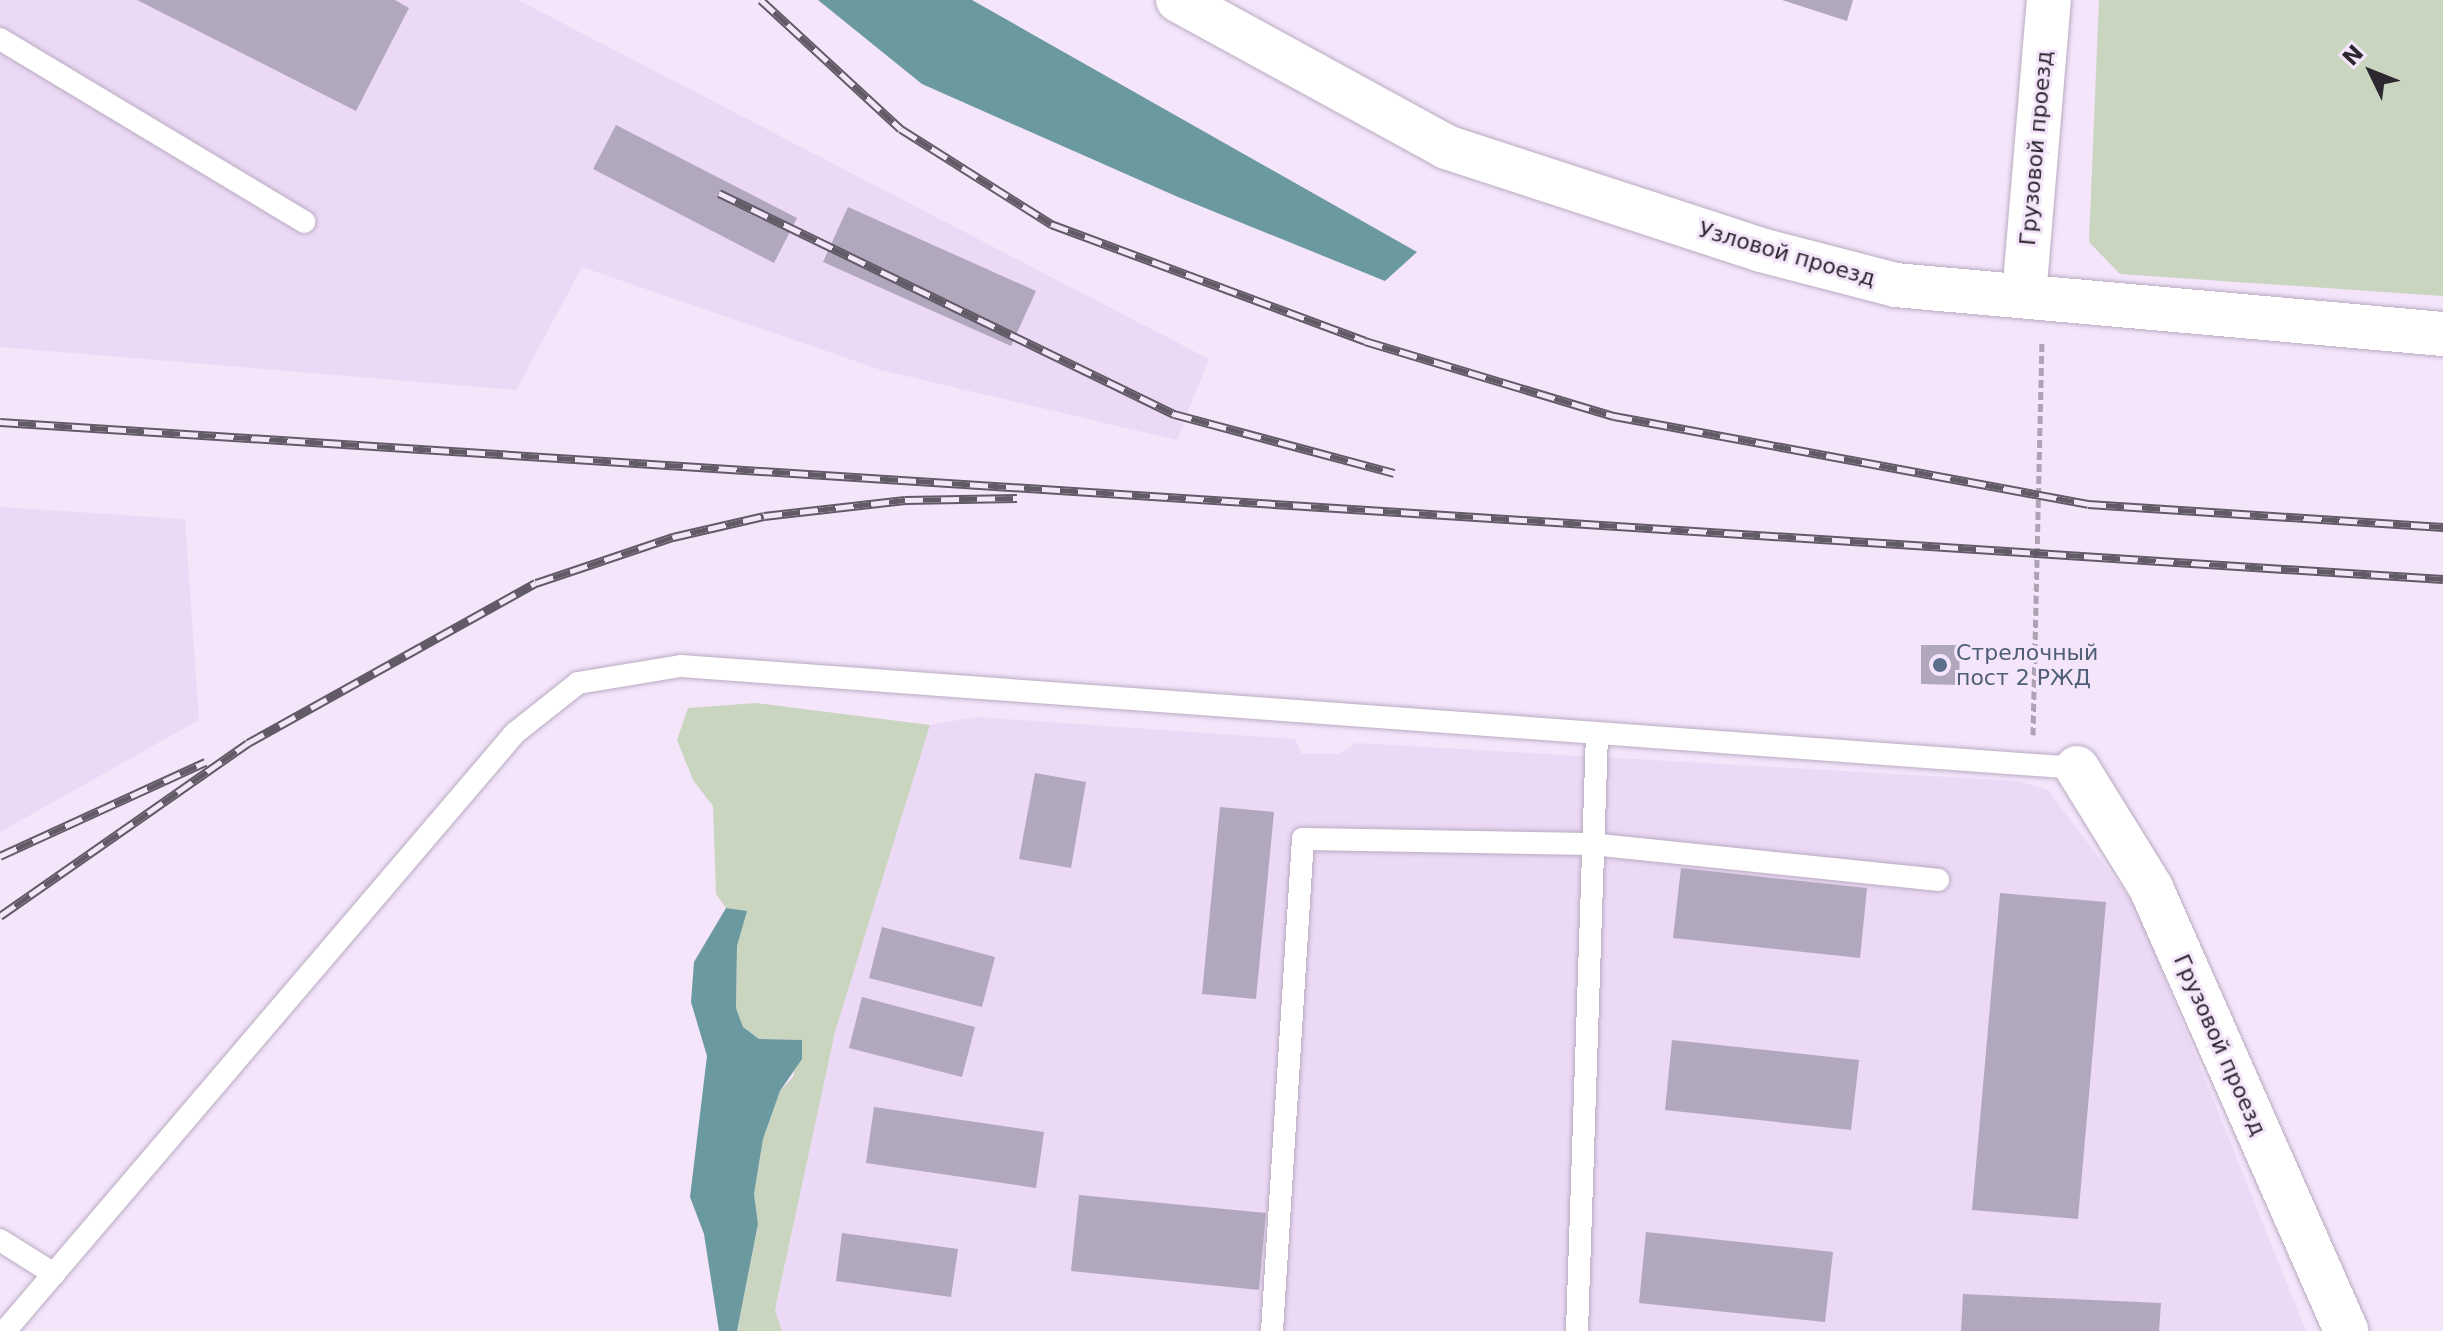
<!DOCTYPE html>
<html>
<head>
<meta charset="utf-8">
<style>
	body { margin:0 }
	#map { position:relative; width:2443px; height:1331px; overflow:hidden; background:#f4e5fb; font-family:"DejaVu Sans",sans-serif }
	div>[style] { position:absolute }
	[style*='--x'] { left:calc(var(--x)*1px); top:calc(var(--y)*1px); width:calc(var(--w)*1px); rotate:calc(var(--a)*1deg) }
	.built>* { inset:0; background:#ecd9f5 }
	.green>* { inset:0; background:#c9d5bf }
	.water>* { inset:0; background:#6a999f }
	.building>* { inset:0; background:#b2a8be }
	.path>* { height:5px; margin-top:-2.5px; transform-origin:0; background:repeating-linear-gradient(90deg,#aea2b4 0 8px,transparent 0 12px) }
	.roads { filter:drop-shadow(0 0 2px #b9abc0) drop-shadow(0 0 2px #b9abc0) }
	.lane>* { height:22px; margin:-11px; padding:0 11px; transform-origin:11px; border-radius:11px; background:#fff }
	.street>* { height:44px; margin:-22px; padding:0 22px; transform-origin:22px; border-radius:22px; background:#fff }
	.secondary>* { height:44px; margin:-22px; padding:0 22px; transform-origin:22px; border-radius:22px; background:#fff }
	.rail>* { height:9px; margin-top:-4.5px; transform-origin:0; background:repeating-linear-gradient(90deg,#f4e5fb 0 18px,#625a66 0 36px); box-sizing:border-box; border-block:2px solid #625a66 }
	.dots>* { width:22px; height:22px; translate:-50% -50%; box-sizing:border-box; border:4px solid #f4e5fb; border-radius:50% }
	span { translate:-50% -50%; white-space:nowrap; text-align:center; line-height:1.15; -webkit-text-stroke:6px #f4e5fb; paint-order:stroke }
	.street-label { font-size:22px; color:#2d2730 }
	.service-label { font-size:22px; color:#4e5e75 }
	.left { translate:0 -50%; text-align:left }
	.north { position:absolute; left:2331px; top:32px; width:80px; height:80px; -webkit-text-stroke:6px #f4e5fb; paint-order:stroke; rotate:313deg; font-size:22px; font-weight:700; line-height:32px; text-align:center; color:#2d2730 }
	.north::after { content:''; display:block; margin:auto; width:28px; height:36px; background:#2d2730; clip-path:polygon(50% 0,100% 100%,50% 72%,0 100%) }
</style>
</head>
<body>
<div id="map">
	<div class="built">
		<div style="clip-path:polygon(0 0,518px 0,1209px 359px,1177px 440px,881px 370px,582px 267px,516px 390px,0 347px)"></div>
		<div style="clip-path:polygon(0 507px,185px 519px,199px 720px,0 832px)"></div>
		<div style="clip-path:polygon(976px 717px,1295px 739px,1302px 754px,1339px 754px,1356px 743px,2017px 781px,2048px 790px,2136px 907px,2306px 1331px,782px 1331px,775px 1311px,835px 1032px,930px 725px)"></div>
	</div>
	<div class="green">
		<div style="clip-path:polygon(2099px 0,2443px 0,2443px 296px,2120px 274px,2089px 242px)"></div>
		<div style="clip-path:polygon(756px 703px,930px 725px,835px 1032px,775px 1310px,782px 1331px,737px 1331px,758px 1225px,754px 1194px,763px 1139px,780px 1091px,793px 1077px,802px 1040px,759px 1039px,743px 1027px,736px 1008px,737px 946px,746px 911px,726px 908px,716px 894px,713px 806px,693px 780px,677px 740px,688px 708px)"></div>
	</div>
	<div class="water">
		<div style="clip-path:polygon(818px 0,972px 0,1417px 252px,1385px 281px,1178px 197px,922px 84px)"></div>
		<div style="clip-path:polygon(726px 908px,747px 911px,737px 946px,736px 1008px,743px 1027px,759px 1039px,802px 1040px,802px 1059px,780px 1091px,763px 1139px,754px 1194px,758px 1224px,737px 1331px,719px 1331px,704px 1234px,690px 1197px,707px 1056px,691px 1002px,694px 962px)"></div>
	</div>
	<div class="building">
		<div style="clip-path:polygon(137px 0,395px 0,409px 8px,356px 111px)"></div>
		<div style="clip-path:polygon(1782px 0,1853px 0,1847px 21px)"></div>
		<div style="clip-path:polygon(616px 125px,797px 218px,774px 263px,593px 169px)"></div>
		<div style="clip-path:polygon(848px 207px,1036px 291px,1011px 346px,823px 262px)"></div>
		<div style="clip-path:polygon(1921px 645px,1960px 645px,1959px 685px,1921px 684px)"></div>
		<div style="clip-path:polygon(1035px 773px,1086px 782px,1071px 868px,1019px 859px)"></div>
		<div style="clip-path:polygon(1220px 807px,1274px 812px,1256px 999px,1202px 994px)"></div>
		<div style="clip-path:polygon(1681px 868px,1867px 888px,1860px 958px,1673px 938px)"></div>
		<div style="clip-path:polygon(2000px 893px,2106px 902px,2078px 1219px,1972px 1210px)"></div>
		<div style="clip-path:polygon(882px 927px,995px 957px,982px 1007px,869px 978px)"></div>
		<div style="clip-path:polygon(862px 997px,975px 1027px,962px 1077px,849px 1048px)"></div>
		<div style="clip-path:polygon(1672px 1040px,1859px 1060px,1851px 1130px,1665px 1110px)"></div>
		<div style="clip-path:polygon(874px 1107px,1044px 1132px,1036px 1188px,866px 1163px)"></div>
		<div style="clip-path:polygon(1079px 1195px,1266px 1213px,1259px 1290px,1071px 1271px)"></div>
		<div style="clip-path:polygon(1646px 1232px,1833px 1252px,1825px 1322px,1639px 1303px)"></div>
		<div style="clip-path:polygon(842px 1233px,958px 1249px,951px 1297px,836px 1281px)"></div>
		<div style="clip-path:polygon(1963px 1294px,2161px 1303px,2159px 1331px,1961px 1331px)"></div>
	</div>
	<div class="path">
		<div style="--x:2033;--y:735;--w:394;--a:-88.7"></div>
	</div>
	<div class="roads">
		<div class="lane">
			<div style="--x:0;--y:39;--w:355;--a:31"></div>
			<div style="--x:0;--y:1240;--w:64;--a:32.2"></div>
			<div style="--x:5;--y:1331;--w:786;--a:-49.54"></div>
			<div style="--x:515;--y:733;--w:80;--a:-38.4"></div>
			<div style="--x:578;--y:683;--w:104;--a:-9.4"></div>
			<div style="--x:681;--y:666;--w:1400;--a:4.18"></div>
			<div style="--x:1272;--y:1331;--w:493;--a:-86.4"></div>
			<div style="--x:1303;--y:839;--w:288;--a:1"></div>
			<div style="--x:1591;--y:844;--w:349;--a:5.9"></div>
			<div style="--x:1577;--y:1331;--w:596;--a:-88.08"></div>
		</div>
		<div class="street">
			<div style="--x:2024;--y:296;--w:297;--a:-85.2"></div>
			<div style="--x:2077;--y:768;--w:141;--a:58.3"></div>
			<div style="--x:2151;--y:888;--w:484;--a:66.2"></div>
		</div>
		<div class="secondary">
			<div style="--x:1178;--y:0;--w:306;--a:28.7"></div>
			<div style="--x:1446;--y:147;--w:331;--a:18.1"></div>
			<div style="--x:1761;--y:250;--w:138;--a:14.6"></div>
			<div style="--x:1895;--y:285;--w:550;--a:5.11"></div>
		</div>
	</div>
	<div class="rail">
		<div style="--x:761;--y:0;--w:190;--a:42.7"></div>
		<div style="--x:901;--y:129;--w:178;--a:32.3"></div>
		<div style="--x:1051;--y:224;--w:335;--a:20.4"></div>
		<div style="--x:1365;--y:341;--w:260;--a:16.8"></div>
		<div style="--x:1614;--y:416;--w:482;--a:10.5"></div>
		<div style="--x:2088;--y:504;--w:356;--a:3.7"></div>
		<div style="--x:719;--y:193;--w:506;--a:25.91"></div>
		<div style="--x:1174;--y:414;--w:228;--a:15"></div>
		<div style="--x:0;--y:422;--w:2448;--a:3.68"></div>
		<div style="--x:0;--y:856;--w:226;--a:-24.6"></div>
		<div style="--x:0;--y:916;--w:302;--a:-34.9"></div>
		<div style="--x:248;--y:743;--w:329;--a:-29.1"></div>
		<div style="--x:536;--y:583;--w:145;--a:-18.6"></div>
		<div style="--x:673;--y:537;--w:93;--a:-13"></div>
		<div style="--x:764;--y:516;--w:142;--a:-6.5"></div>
		<div style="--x:905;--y:500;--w:112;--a:-1"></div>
	</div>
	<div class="dots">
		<div style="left:1940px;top:665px;background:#5c6f8a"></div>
	</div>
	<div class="street-label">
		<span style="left:2036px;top:148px;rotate:-85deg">Грузовой проезд</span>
		<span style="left:1787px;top:254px;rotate:16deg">Узловой проезд</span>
		<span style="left:2220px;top:1045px;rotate:66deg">Грузовой проезд</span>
	</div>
	<div class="service-label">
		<span class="left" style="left:1956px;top:665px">Стрелочный<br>пост 2 РЖД</span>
	</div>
	<div class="north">N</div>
</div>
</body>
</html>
